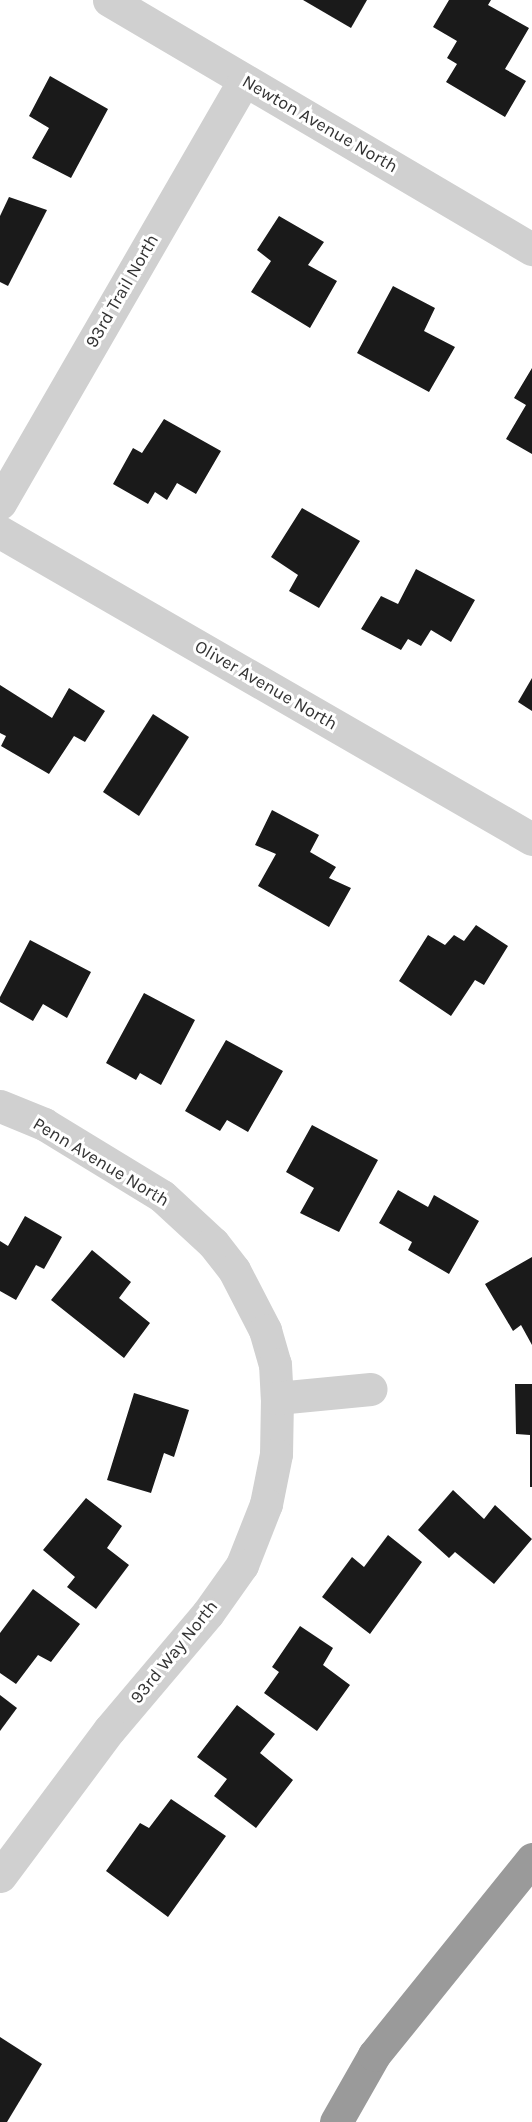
<!DOCTYPE html>
<html>
<head>
<meta charset="utf-8">
<style>
	body { margin:0 }
	#map { position:relative; width:532px; height:2122px; overflow:hidden; background:#fff; font-family:Karla,sans-serif }
	div>[style] { position:absolute }
	[style*='--x'] { left:calc(var(--x)*1px); top:calc(var(--y)*1px); width:calc(var(--w)*1px); rotate:calc(var(--a)*1deg) }
	.building>* { inset:0; background:#1a1a1a }
	.minor>* { height:33px; margin:-16.5px; padding:0 16.5px; transform-origin:16.5px; border-radius:16.5px; background:#d0d0d0 }
	.motorway>* { height:33px; margin:-16.5px; padding:0 16.5px; transform-origin:16.5px; border-radius:16.5px; background:#9a9a9a }
	span { translate:-50% -50%; white-space:nowrap; text-align:center; line-height:1.15; -webkit-text-stroke:6px #fff; paint-order:stroke }
	.street-label { font-size:18px; color:#333 }
</style>
</head>
<body>
<div id="map">
	<div class="building">
		<div style="clip-path:polygon(303px 0,367px 0,351px 28px)"></div>
		<div style="clip-path:polygon(449px 0,491px 0,488px 5px,529px 28px,505px 69px,526px 81px,505px 117px,446px 82px,457px 64px,447px 58px,457px 41px,433px 27px)"></div>
		<div style="clip-path:polygon(50px 76px,108px 109px,71px 178px,32px 158px,49px 128px,29px 116px)"></div>
		<div style="clip-path:polygon(9px 197px,47px 210px,8px 286px,0 282px,0 216px)"></div>
		<div style="clip-path:polygon(279px 216px,324px 242px,308px 265px,337px 281px,310px 328px,251px 292px,271px 261px,257px 250px)"></div>
		<div style="clip-path:polygon(393px 286px,435px 308px,424px 331px,455px 347px,429px 392px,357px 353px)"></div>
		<div style="clip-path:polygon(532px 368px,532px 454px,506px 439px,526px 405px,514px 398px)"></div>
		<div style="clip-path:polygon(164px 419px,221px 451px,196px 494px,177px 483px,167px 500px,155px 492px,148px 504px,113px 484px,133px 448px,142px 453px)"></div>
		<div style="clip-path:polygon(302px 508px,360px 541px,319px 608px,289px 591px,298px 575px,271px 557px)"></div>
		<div style="clip-path:polygon(416px 569px,475px 600px,451px 642px,431px 630px,421px 646px,408px 639px,401px 650px,361px 629px,381px 596px,398px 604px)"></div>
		<div style="clip-path:polygon(532px 678px,532px 711px,518px 702px)"></div>
		<div style="clip-path:polygon(0 685px,52px 718px,69px 688px,105px 711px,85px 742px,74px 736px,49px 774px,1px 746px,6px 736px,0 733px)"></div>
		<div style="clip-path:polygon(153px 714px,189px 737px,139px 816px,103px 792px)"></div>
		<div style="clip-path:polygon(272px 810px,319px 835px,310px 852px,336px 867px,329px 878px,351px 888px,329px 927px,258px 886px,276px 854px,255px 845px)"></div>
		<div style="clip-path:polygon(476px 925px,508px 946px,484px 985px,475px 980px,451px 1016px,399px 981px,428px 935px,445px 945px,454px 935px,464px 941px)"></div>
		<div style="clip-path:polygon(30px 940px,91px 972px,67px 1018px,43px 1004px,33px 1021px,0 1002px,0 997px)"></div>
		<div style="clip-path:polygon(144px 993px,195px 1020px,161px 1085px,140px 1073px,136px 1080px,106px 1063px)"></div>
		<div style="clip-path:polygon(226px 1040px,283px 1071px,248px 1132px,227px 1120px,220px 1131px,185px 1111px)"></div>
		<div style="clip-path:polygon(312px 1125px,378px 1160px,339px 1232px,300px 1213px,314px 1188px,286px 1172px)"></div>
		<div style="clip-path:polygon(398px 1190px,428px 1207px,434px 1195px,479px 1221px,449px 1274px,408px 1250px,412px 1242px,379px 1223px)"></div>
		<div style="clip-path:polygon(25px 1216px,62px 1237px,44px 1269px,36px 1265px,16px 1300px,0 1291px,0 1241px,8px 1246px)"></div>
		<div style="clip-path:polygon(92px 1250px,131px 1282px,119px 1298px,150px 1323px,124px 1358px,51px 1300px)"></div>
		<div style="clip-path:polygon(532px 1257px,532px 1345px,521px 1325px,513px 1331px,485px 1284px)"></div>
		<div style="clip-path:polygon(515px 1384px,532px 1384px,532px 1487px,530px 1487px,530px 1435px,516px 1434px)"></div>
		<div style="clip-path:polygon(134px 1393px,189px 1410px,174px 1457px,164px 1453px,151px 1493px,107px 1480px)"></div>
		<div style="clip-path:polygon(453px 1490px,484px 1519px,495px 1505px,532px 1539px,494px 1584px,455px 1552px,449px 1558px,418px 1530px)"></div>
		<div style="clip-path:polygon(86px 1498px,122px 1526px,107px 1548px,129px 1565px,96px 1609px,67px 1587px,75px 1577px,43px 1550px)"></div>
		<div style="clip-path:polygon(388px 1535px,422px 1562px,370px 1634px,322px 1597px,352px 1557px,364px 1567px)"></div>
		<div style="clip-path:polygon(33px 1589px,80px 1624px,51px 1662px,38px 1655px,16px 1684px,0 1673px,0 1633px)"></div>
		<div style="clip-path:polygon(300px 1626px,333px 1648px,323px 1665px,350px 1685px,317px 1731px,264px 1693px,279px 1672px,272px 1667px)"></div>
		<div style="clip-path:polygon(0 1695px,17px 1708px,0 1731px)"></div>
		<div style="clip-path:polygon(237px 1705px,275px 1734px,260px 1753px,293px 1780px,256px 1828px,214px 1796px,227px 1779px,197px 1757px)"></div>
		<div style="clip-path:polygon(171px 1799px,226px 1836px,168px 1917px,106px 1871px,140px 1823px,149px 1828px)"></div>
		<div style="clip-path:polygon(0 2037px,42px 2064px,7px 2122px,0 2122px)"></div>
	</div>
	<div class="minor">
		<div style="--x:109;--y:0;--w:491;--a:30.5"></div>
		<div style="--x:0;--y:503;--w:488;--a:-60"></div>
		<div style="--x:0;--y:532;--w:614;--a:29.99"></div>
		<div style="--x:0;--y:1106;--w:48;--a:22.2"></div>
		<div style="--x:44;--y:1124;--w:138;--a:31.4"></div>
		<div style="--x:162;--y:1196;--w:69;--a:42.7"></div>
		<div style="--x:213;--y:1243;--w:34;--a:52"></div>
		<div style="--x:234;--y:1270;--w:68;--a:62.7"></div>
		<div style="--x:265;--y:1330;--w:35;--a:74"></div>
		<div style="--x:275;--y:1364;--w:34;--a:87"></div>
		<div style="--x:277;--y:1398;--w:56;--a:91"></div>
		<div style="--x:276;--y:1454;--w:51;--a:101.3"></div>
		<div style="--x:266;--y:1504;--w:66;--a:111.5"></div>
		<div style="--x:242;--y:1565;--w:59;--a:125.3"></div>
		<div style="--x:208;--y:1613;--w:153;--a:130.2"></div>
		<div style="--x:109;--y:1730;--w:182;--a:126.7"></div>
		<div style="--x:277;--y:1398;--w:94;--a:-5.5"></div>
	</div>
	<div class="motorway">
		<div style="--x:336;--y:2122;--w:77;--a:-60.4"></div>
		<div style="--x:374;--y:2055;--w:252;--a:-51.1"></div>
	</div>
	<div class="street-label">
		<span style="left:320px;top:124px;rotate:30deg">Newton Avenue North</span>
		<span style="left:122px;top:291px;rotate:-60deg">93rd Trail North</span>
		<span style="left:266px;top:685px;rotate:30deg">Oliver Avenue North</span>
		<span style="left:101px;top:1162px;rotate:31deg">Penn Avenue North</span>
		<span style="left:174px;top:1652px;rotate:-51deg">93rd Way North</span>
	</div>
</div>
</body>
</html>
